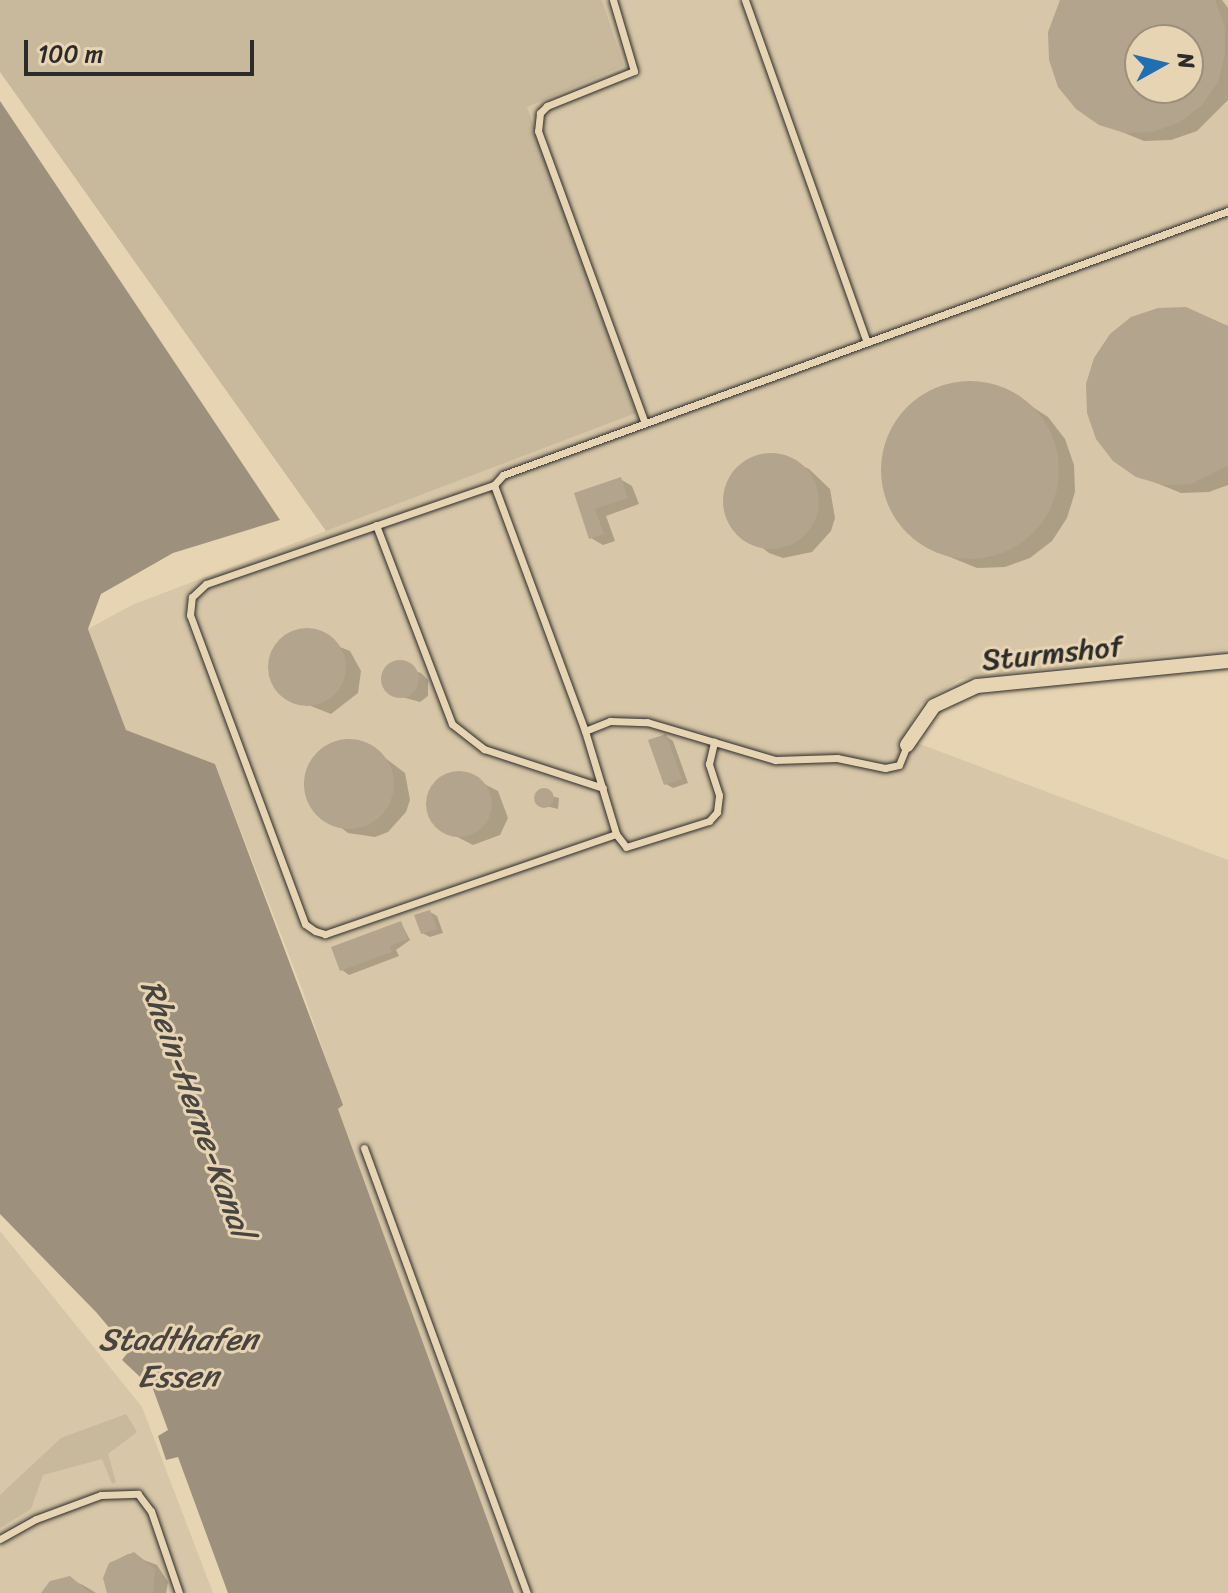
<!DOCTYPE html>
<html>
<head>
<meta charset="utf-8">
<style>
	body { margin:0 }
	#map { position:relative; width:1228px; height:1593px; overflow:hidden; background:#e7d4b2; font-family:Sriracha,sans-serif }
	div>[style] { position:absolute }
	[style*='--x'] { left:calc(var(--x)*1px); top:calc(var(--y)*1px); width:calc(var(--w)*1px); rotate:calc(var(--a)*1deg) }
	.built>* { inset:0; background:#d7c6a7 }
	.green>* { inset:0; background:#c8b89c }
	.water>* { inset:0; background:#9d917d }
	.shadow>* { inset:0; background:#0003 }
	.building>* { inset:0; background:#b2a48d }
	.round { border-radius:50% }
	.roads { filter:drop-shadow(0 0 2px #2b2b2b) drop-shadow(0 0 2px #2b2b2b) }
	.lane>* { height:7px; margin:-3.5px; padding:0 3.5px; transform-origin:3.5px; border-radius:3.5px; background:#e7d4b2 }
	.street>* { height:14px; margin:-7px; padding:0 7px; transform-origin:7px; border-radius:7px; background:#e7d4b2 }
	span { translate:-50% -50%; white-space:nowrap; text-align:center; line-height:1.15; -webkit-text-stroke:6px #e7d4b2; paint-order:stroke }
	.street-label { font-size:30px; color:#2b2b2b }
	.water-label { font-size:32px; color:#484440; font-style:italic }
	.north { position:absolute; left:1124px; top:24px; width:80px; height:80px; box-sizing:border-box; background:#e7d4b2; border:2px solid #9c907c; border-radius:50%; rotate:82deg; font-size:22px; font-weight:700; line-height:32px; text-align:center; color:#2b2b2b }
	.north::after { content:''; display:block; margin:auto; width:28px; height:36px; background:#1f6fb2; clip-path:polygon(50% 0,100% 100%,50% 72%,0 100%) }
	.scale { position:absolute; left:24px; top:40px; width:230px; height:36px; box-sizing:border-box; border:4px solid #2b2b2b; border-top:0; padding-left:10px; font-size:24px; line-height:28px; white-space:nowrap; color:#2b2b2b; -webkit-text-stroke:6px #e7d4b2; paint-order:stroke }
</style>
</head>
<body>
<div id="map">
	<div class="built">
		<div style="clip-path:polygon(evenodd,602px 0,1228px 0,1228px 649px,961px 679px,921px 704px,904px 738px,1228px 860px,1228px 1593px,514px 1593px,338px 1109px,342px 1105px,302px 989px,215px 764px,126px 730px,88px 629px,132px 605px,635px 413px,526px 107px,624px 66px,602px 0,1140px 40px,1188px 40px,1188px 88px,1140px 88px,1140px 40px)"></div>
		<div style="clip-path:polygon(0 1231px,142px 1407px,213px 1593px,0 1593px)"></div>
	</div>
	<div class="green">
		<div style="clip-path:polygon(0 0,602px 0,624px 66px,527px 107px,636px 413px,326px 531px,0 72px)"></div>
		<div style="clip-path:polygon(126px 1414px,137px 1432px,108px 1454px,116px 1482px,112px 1484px,102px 1459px,43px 1475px,31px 1509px,0 1528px,0 1495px,61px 1438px)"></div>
	</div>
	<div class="water">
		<div style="clip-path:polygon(0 101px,280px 520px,173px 553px,101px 594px,88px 629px,126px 730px,215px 764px,343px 1105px,338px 1109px,514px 1593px,228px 1593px,178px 1457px,166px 1460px,158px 1436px,168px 1430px,153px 1389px,122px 1360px,129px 1351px,96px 1312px,0 1214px)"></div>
	</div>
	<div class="shadow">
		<div style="clip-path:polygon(evenodd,1062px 0,1222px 0,1228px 8px,1228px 100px,1197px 131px,1171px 140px,1144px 141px,1100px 123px,1062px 0,1140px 40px,1188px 40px,1188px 88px,1140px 88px,1140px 40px)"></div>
		<div style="clip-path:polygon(1186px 309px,1228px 326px,1228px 485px,1209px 492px,1181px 493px,1137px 475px)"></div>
		<div style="clip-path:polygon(954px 384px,982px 384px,1025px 402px,1048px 417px,1065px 439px,1074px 465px,1075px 492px,1067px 518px,1052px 541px,1030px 558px,1005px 567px,977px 568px,933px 550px,910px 534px,894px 513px,885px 487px,884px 459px,891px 433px,907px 410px,928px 394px)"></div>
		<div style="clip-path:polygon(777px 455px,809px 469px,830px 489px,835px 518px,831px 531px,812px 552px,783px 558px,769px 553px,731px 523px,725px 495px,729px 481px,749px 461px)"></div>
		<div style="clip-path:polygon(620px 479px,632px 486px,639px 504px,606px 516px,615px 541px,603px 545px,591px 538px,576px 494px)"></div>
		<div style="clip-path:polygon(300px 631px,350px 651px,361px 671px,358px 693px,331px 714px,281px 694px,270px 674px,280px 642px)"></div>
		<div style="clip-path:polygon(393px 664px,421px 673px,428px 680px,428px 696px,420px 702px,391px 694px,384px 686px,385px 671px)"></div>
		<div style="clip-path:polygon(666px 736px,673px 741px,688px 783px,673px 788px,666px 784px)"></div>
		<div style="clip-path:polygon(341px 741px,368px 745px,405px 773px,410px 800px,406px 812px,388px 832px,375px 837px,348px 833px,311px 804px,307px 792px,310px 765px,328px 745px)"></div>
		<div style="clip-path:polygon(463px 773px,498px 791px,508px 818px,500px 835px,473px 845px,438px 827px,428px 799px,436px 782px)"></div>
		<div style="clip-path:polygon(539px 793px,559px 798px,558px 809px,538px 804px)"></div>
		<div style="clip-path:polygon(430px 912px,437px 916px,443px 933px,430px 937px,422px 933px)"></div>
		<div style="clip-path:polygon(401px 923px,410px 940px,396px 950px,399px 956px,349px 975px,342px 970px)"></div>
		<div style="clip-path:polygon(128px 1554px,157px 1565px,168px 1582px,166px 1593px,112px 1593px,110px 1564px)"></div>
		<div style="clip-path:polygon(64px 1578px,83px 1585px,96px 1593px,45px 1593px)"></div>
	</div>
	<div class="building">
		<div style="clip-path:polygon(evenodd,1060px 0,1215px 0,1225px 27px,1225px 55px,1218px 82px,1202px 105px,1180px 122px,1153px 132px,1125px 133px,1099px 125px,1076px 109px,1058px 87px,1049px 60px,1048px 32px,1060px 0,1140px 40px,1188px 40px,1188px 88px,1140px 88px,1140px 40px)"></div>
		<div style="clip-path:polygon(1186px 307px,1228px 326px,1228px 466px,1191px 484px,1163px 485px,1136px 477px,1113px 461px,1096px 439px,1087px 413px,1086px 384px,1094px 358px,1110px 334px,1131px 317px,1158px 308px)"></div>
		<div class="round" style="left:881px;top:381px;width:178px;height:178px"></div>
		<div class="round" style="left:723px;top:453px;width:96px;height:96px"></div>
		<div style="clip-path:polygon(621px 477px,628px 498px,595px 509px,604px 534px,589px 539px,574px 493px)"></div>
		<div class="round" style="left:268px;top:628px;width:78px;height:78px"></div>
		<div class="round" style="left:381px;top:660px;width:38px;height:38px"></div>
		<div style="clip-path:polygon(666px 734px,682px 779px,664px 785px,648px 740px)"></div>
		<div class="round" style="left:304px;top:739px;width:90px;height:90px"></div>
		<div class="round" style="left:426px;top:771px;width:66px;height:66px"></div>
		<div class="round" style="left:534px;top:788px;width:20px;height:20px"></div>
		<div style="clip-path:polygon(430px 910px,437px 929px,421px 934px,414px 915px)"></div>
		<div style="clip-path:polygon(401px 921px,408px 939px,390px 946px,392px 952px,340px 971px,331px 947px)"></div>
		<div style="clip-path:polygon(134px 1552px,155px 1569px,153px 1593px,107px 1593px,103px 1578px,109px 1563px)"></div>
		<div style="clip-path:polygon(70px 1576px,90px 1593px,41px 1593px,50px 1581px)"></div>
	</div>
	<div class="roads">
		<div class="lane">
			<div style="--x:613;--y:0;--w:74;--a:73.5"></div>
			<div style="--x:634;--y:71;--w:94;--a:158.1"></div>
			<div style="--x:547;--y:106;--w:10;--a:135"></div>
			<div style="--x:540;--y:113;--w:18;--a:96"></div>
			<div style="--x:538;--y:131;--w:311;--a:69.9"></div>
			<div style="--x:745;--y:0;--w:363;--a:70.4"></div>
			<div style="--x:494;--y:485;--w:262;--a:69.7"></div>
			<div style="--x:585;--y:731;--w:108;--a:73.2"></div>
			<div style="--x:616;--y:834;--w:308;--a:161"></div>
			<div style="--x:325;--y:934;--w:10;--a:-163"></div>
			<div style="--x:315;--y:931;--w:12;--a:-145"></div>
			<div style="--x:305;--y:924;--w:330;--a:-110.4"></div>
			<div style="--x:190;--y:615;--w:18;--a:-84"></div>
			<div style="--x:192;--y:597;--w:19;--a:-43"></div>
			<div style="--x:206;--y:584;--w:305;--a:-19"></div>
			<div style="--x:494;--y:485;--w:13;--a:-48"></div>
			<div style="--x:503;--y:475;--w:772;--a:-20.01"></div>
			<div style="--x:376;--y:525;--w:213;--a:69.1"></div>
			<div style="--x:452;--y:724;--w:41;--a:38"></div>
			<div style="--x:484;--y:749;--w:125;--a:18.1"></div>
			<div style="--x:585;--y:731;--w:27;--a:-22"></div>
			<div style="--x:610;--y:721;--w:37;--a:2"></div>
			<div style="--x:647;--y:722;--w:134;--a:16.5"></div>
			<div style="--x:775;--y:760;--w:62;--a:-1.8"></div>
			<div style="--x:837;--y:758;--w:49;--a:11.8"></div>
			<div style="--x:885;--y:768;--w:14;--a:-12"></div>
			<div style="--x:899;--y:765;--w:22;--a:-68"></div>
			<div style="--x:616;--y:834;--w:16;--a:52"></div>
			<div style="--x:626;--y:847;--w:87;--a:-17.4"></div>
			<div style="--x:709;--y:821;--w:12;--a:-48"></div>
			<div style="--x:717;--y:812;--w:17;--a:-83"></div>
			<div style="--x:719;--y:795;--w:33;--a:-108"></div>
			<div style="--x:709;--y:764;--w:23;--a:-77"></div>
			<div style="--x:364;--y:1148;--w:474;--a:69.9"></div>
			<div style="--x:0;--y:1539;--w:41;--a:-29.1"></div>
			<div style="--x:36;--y:1519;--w:69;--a:-20.3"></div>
			<div style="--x:101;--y:1495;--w:37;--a:-2"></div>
			<div style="--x:138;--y:1494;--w:21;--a:53"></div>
			<div style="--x:151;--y:1511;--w:87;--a:71.1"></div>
		</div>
		<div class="street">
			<div style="--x:907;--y:745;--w:47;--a:-55.3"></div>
			<div style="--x:934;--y:706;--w:47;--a:-24.9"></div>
			<div style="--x:977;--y:686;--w:252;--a:-5.7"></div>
		</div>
	</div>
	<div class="street-label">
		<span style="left:1052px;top:653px;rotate:-6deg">Sturmshof</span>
	</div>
	<div class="water-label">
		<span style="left:196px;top:1109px;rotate:70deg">Rhein-Herne-Kanal</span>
		<span style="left:178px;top:1359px">Stadthafen<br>Essen</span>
	</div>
	<div class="north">N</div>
	<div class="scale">100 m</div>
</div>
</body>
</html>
